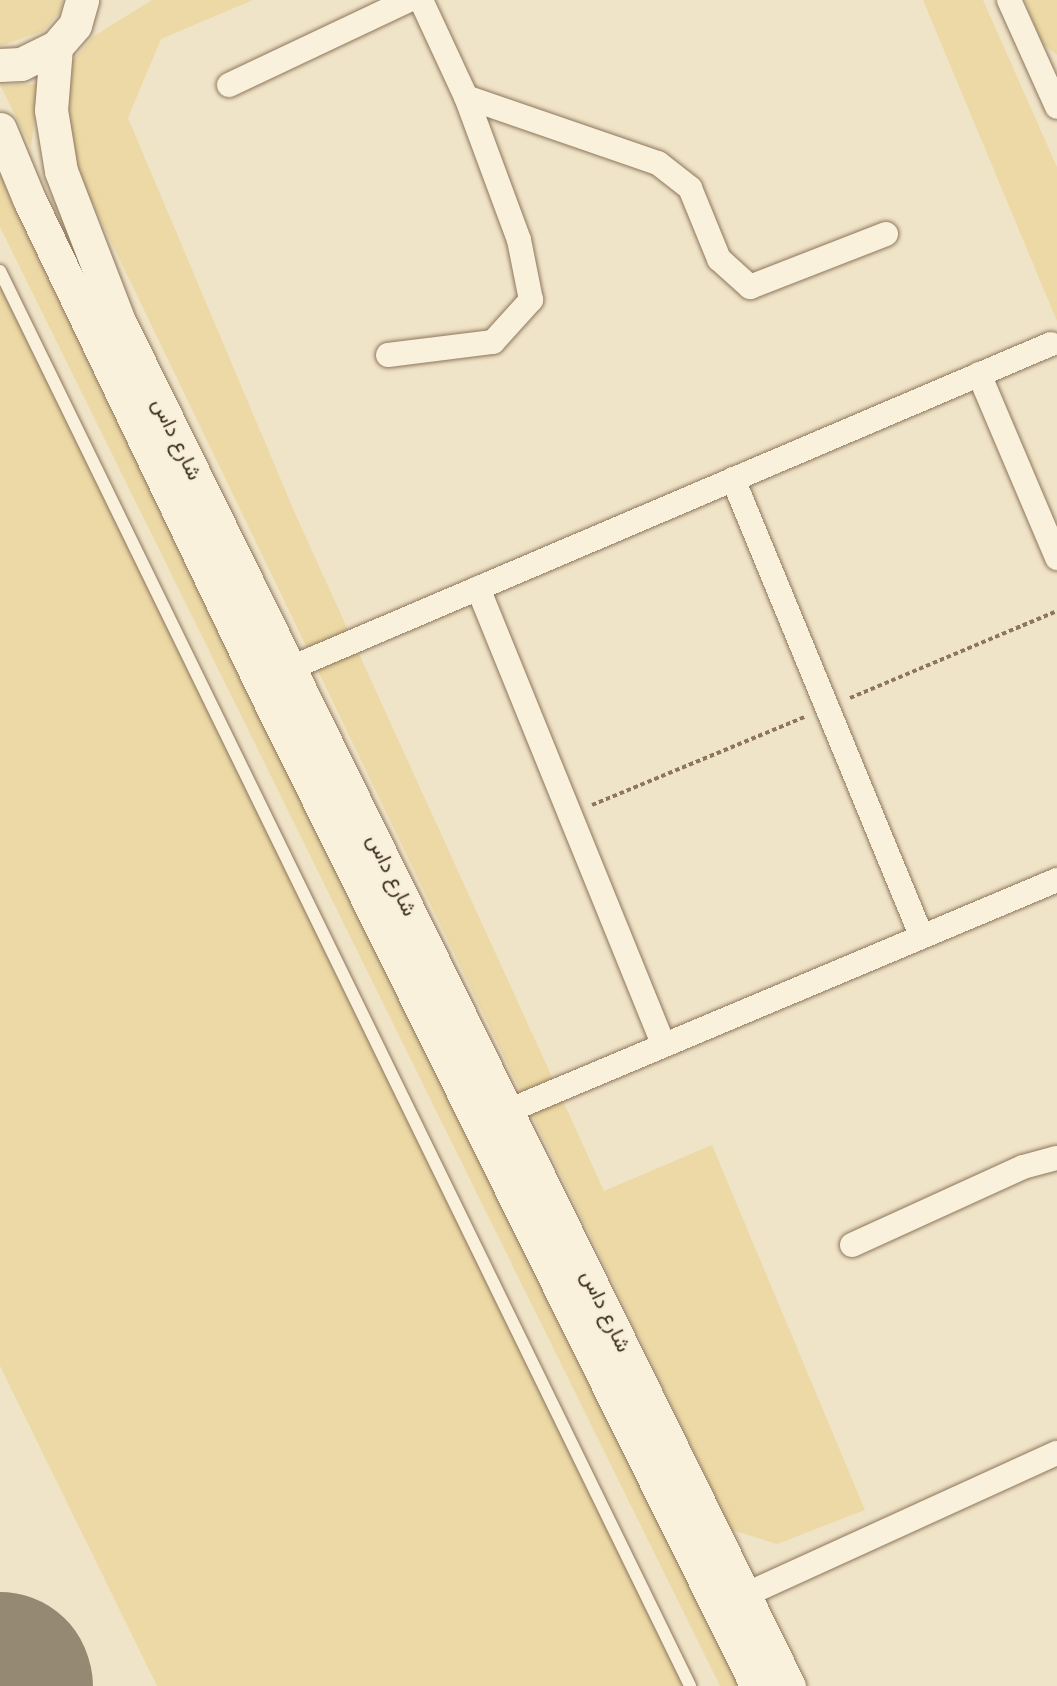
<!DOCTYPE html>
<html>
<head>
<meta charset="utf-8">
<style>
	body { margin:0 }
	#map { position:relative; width:1057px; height:1686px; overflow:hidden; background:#f0e4c8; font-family:"Libre Baskerville",Vazirmatn,serif }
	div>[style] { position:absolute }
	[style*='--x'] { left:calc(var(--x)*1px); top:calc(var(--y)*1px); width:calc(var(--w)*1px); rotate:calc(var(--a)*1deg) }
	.sand>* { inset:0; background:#ecd9a5 }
	.runway>* { height:183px; margin:-91.5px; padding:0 91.5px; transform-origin:91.5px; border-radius:91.5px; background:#968974 }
	.path>* { height:4px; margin-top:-2px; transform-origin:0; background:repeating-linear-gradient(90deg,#8d765c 0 4.5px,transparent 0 7.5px) }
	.roads { filter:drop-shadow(0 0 2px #8d765c) drop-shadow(0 0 2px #8d765c) }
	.lane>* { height:12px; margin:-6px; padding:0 6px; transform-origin:6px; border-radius:6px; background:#faf1dc }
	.street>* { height:24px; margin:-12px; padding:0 12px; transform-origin:12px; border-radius:12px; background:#faf1dc }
	.secondary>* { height:33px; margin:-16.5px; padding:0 16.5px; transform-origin:16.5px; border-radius:16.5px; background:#faf1dc }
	span { translate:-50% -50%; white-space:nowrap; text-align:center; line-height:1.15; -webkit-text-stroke:4.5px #f7eed8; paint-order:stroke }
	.street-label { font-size:21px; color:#3d2e20 }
</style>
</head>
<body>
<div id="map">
	<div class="sand">
		<div style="clip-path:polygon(0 0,63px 0,60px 12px,43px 31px,0 46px)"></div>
		<div style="clip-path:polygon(152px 0,253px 0,161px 39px,128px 118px,297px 518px,604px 1191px,712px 1145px,865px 1510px,777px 1544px,732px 1530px,66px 148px,69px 65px,94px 36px)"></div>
		<div style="clip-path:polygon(923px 0,983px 0,1057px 167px,1057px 321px)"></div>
		<div style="clip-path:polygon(1025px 0,1057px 0,1057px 55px,1042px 43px)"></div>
		<div style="clip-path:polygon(39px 84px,31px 147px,0 85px)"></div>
		<div style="clip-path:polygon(0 137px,766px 1686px,720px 1686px,0 227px)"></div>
		<div style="clip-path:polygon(0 273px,690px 1686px,157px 1686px,0 1366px)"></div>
	</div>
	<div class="runway">
		<div style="--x:0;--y:1683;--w:3;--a:72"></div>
	</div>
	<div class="path">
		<div style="--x:850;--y:698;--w:225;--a:-22.8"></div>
		<div style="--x:592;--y:805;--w:230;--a:-22.5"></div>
	</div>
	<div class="roads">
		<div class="lane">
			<div style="--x:0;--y:271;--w:1574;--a:64"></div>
		</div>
		<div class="street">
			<div style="--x:1009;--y:0;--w:117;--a:65.8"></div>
			<div style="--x:229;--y:85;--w:199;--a:-25.3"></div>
			<div style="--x:466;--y:97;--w:203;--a:19"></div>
			<div style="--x:658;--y:163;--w:41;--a:38"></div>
			<div style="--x:690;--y:188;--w:77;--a:67.8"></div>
			<div style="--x:719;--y:259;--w:42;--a:42.1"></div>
			<div style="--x:750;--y:287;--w:146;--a:-21.3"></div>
			<div style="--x:388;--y:355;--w:106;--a:-7.1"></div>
			<div style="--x:493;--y:342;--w:57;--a:-47.9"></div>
			<div style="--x:531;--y:300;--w:61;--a:-101.3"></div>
			<div style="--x:519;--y:240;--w:153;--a:-110.3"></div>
			<div style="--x:466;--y:97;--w:107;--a:-114.9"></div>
			<div style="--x:979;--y:374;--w:200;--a:67"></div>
			<div style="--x:733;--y:479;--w:495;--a:67.6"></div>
			<div style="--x:478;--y:588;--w:493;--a:67.9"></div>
			<div style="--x:291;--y:668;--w:826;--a:-23.09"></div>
			<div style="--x:508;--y:1111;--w:596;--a:-22.82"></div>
			<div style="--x:852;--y:1245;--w:188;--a:-24.5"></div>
			<div style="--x:1023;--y:1167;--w:35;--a:-15"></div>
			<div style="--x:745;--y:1595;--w:343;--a:-24.5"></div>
		</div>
		<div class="secondary">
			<div style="--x:56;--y:47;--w:63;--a:94.5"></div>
			<div style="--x:51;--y:110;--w:62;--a:80.7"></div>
			<div style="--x:61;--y:171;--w:159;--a:68.9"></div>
			<div style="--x:118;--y:319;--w:1523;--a:63.86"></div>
			<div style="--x:0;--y:65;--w:21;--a:-3"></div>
			<div style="--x:21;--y:64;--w:39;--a:-26"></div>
			<div style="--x:56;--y:47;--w:29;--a:-49"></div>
			<div style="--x:75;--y:25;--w:26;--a:-74"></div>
			<div style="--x:0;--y:129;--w:76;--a:67.5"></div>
			<div style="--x:29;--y:199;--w:544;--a:64.42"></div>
			<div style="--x:264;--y:690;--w:1111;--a:63.67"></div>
		</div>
	</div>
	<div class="street-label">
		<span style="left:177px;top:439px;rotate:64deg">شارع داس</span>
		<span style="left:392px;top:875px;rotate:64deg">شارع داس</span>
		<span style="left:606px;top:1311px;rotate:64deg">شارع داس</span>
	</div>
</div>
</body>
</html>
